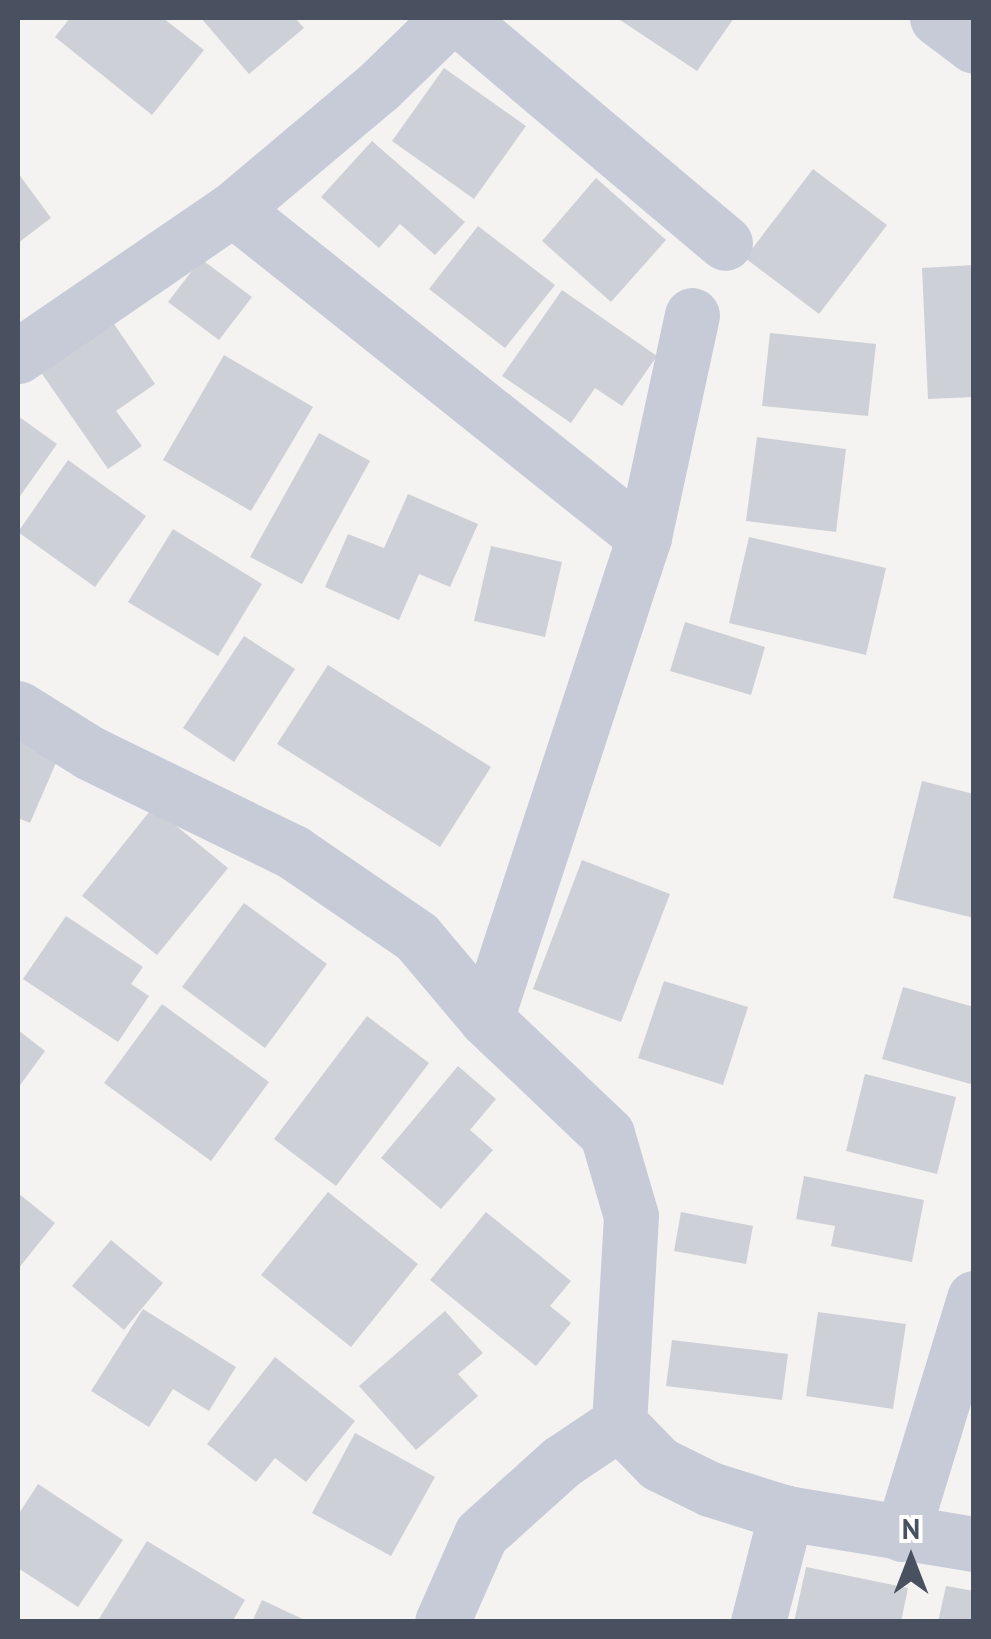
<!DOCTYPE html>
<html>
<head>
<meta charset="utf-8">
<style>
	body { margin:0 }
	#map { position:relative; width:991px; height:1639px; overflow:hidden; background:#f4f3f2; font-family:"PT Sans",sans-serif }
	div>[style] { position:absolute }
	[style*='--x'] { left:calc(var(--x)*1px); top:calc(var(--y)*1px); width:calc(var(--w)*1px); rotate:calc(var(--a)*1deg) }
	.building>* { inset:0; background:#ced0d7 }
	.minor>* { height:55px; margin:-27.5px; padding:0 27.5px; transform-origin:27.5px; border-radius:27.5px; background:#c6cbd7 }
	span { translate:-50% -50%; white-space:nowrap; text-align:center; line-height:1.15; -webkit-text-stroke:9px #fff; paint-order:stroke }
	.frame { position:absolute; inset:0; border:20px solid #495161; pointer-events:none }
	.north { position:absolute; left:861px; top:1509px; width:100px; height:100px; -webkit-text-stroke:8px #fff; paint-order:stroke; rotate:0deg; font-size:28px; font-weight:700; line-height:40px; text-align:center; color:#495161 }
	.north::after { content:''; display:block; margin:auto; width:35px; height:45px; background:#495161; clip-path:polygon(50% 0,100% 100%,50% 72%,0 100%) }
</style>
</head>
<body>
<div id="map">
	<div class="building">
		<div style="clip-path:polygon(70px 18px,163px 18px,204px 50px,152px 115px,55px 37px)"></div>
		<div style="clip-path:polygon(201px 18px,295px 18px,304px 28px,249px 74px)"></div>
		<div style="clip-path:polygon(617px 18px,734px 18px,697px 71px)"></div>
		<div style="clip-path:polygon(444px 68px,526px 126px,474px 199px,392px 141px)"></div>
		<div style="clip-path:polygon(372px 141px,465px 222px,435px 255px,400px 224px,379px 248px,321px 197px)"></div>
		<div style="clip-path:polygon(813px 169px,887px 225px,819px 314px,745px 258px)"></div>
		<div style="clip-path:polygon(18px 173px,51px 218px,18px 243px)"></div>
		<div style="clip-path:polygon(596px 178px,666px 240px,611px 302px,542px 241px)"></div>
		<div style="clip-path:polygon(478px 226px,555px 285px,505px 348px,429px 289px)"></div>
		<div style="clip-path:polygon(201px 259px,252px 297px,219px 340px,168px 302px)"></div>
		<div style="clip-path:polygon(974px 265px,974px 397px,928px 399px,922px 268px)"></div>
		<div style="clip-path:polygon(562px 290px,657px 356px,622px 406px,595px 388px,571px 423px,502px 376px)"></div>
		<div style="clip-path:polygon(112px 321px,155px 384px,116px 411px,142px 446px,108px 469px,40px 371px)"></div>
		<div style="clip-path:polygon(770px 333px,876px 344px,868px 416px,762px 406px)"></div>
		<div style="clip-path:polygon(224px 355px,313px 407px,251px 511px,163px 460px)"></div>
		<div style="clip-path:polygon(18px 416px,57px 444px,18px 499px)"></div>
		<div style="clip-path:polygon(319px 433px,370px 461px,302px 584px,250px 557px)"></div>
		<div style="clip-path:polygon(757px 437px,846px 449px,836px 532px,746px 521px)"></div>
		<div style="clip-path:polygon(68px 460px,146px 516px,95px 587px,18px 532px)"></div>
		<div style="clip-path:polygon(408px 494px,478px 524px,450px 587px,419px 574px,399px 620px,325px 587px,348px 534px,384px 548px)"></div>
		<div style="clip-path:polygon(173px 529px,262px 584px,218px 656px,128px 602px)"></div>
		<div style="clip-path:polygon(749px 537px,886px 568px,866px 655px,729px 623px)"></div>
		<div style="clip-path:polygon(491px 546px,562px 562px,545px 637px,474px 621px)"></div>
		<div style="clip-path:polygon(685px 622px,765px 647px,751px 695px,670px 671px)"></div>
		<div style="clip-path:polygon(244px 636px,295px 669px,234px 762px,183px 728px)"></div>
		<div style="clip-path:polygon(328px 665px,491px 767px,440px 847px,277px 744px)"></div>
		<div style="clip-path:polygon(18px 738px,59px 756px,30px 823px,18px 818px)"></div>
		<div style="clip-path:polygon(922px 781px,974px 794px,974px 918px,893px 898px)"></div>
		<div style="clip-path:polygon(153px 807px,228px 868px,157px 955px,82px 896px)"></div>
		<div style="clip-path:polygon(582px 860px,670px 894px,621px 1022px,533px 989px)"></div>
		<div style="clip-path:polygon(244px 903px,327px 964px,265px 1048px,182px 987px)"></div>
		<div style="clip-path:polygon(66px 916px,143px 967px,131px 984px,149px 996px,118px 1042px,23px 979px)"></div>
		<div style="clip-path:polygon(664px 981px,748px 1007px,723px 1085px,638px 1058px)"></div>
		<div style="clip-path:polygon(903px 987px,974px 1007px,974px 1085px,882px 1059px)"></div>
		<div style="clip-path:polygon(162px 1004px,269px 1082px,211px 1161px,104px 1083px)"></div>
		<div style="clip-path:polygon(367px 1016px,429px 1063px,336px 1186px,274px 1139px)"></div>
		<div style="clip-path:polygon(18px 1030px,45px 1051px,18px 1088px)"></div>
		<div style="clip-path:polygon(458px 1066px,496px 1099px,470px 1130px,493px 1150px,441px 1209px,381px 1158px)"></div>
		<div style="clip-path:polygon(865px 1074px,956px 1097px,937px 1174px,846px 1151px)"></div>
		<div style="clip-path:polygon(804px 1176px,924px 1200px,912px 1262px,831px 1246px,835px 1226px,796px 1219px)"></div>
		<div style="clip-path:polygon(328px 1192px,418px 1264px,351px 1347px,261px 1275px)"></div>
		<div style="clip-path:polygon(18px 1193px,55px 1223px,18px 1269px)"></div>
		<div style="clip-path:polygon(486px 1212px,571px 1281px,550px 1306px,571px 1323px,536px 1366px,430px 1280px)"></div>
		<div style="clip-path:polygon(681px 1212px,753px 1226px,746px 1264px,674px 1251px)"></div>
		<div style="clip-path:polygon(111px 1240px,163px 1283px,124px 1330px,72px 1286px)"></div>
		<div style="clip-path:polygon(143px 1309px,236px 1367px,209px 1411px,173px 1389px,149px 1427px,91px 1391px)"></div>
		<div style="clip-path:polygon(445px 1311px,483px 1353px,458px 1374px,478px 1396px,416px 1450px,359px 1386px)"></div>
		<div style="clip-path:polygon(818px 1312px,906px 1324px,893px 1409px,806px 1396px)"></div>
		<div style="clip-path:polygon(672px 1340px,788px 1354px,782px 1400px,666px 1386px)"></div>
		<div style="clip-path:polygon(275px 1357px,355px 1421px,306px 1482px,275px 1458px,256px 1482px,207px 1444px)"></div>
		<div style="clip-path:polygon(355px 1433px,435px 1477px,391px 1556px,312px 1513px)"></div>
		<div style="clip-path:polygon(38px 1484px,123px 1540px,78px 1607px,18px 1568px,18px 1515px)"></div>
		<div style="clip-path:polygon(147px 1541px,245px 1600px,232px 1622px,97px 1622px)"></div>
		<div style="clip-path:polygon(806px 1567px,908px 1588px,901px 1622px,794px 1622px)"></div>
		<div style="clip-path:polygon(946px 1586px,974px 1591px,974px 1622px,938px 1622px)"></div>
		<div style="clip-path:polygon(262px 1600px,309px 1622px,252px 1622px)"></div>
	</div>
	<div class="minor">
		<div style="--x:458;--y:18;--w:349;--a:40.1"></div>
		<div style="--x:937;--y:18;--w:46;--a:37.1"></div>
		<div style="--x:233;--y:209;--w:526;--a:38.59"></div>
		<div style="--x:644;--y:537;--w:507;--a:108.15"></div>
		<div style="--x:18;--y:356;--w:260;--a:-34.4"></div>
		<div style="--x:233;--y:209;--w:189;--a:-40.1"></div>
		<div style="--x:378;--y:87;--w:99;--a:-44.2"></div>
		<div style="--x:644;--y:537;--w:227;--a:-77.8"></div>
		<div style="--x:18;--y:708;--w:85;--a:32"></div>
		<div style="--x:90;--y:753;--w:226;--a:26"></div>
		<div style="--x:293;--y:852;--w:150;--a:34.4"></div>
		<div style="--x:417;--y:937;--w:107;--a:49.9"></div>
		<div style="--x:486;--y:1019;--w:167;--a:43.5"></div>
		<div style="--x:607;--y:1134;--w:85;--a:73.7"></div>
		<div style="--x:631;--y:1216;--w:207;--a:93.3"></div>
		<div style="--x:619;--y:1423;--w:57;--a:45.7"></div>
		<div style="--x:659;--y:1464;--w:57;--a:26.1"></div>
		<div style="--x:710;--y:1489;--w:80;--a:17.5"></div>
		<div style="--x:786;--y:1513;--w:191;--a:9.4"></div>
		<div style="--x:902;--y:1534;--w:247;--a:-73"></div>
		<div style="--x:442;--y:1622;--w:96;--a:-66.1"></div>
		<div style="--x:481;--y:1534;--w:108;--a:-42"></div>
		<div style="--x:561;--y:1462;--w:70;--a:-33.9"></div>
		<div style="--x:758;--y:1622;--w:113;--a:-75.6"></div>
	</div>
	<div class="frame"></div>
	<div class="north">N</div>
</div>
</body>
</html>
